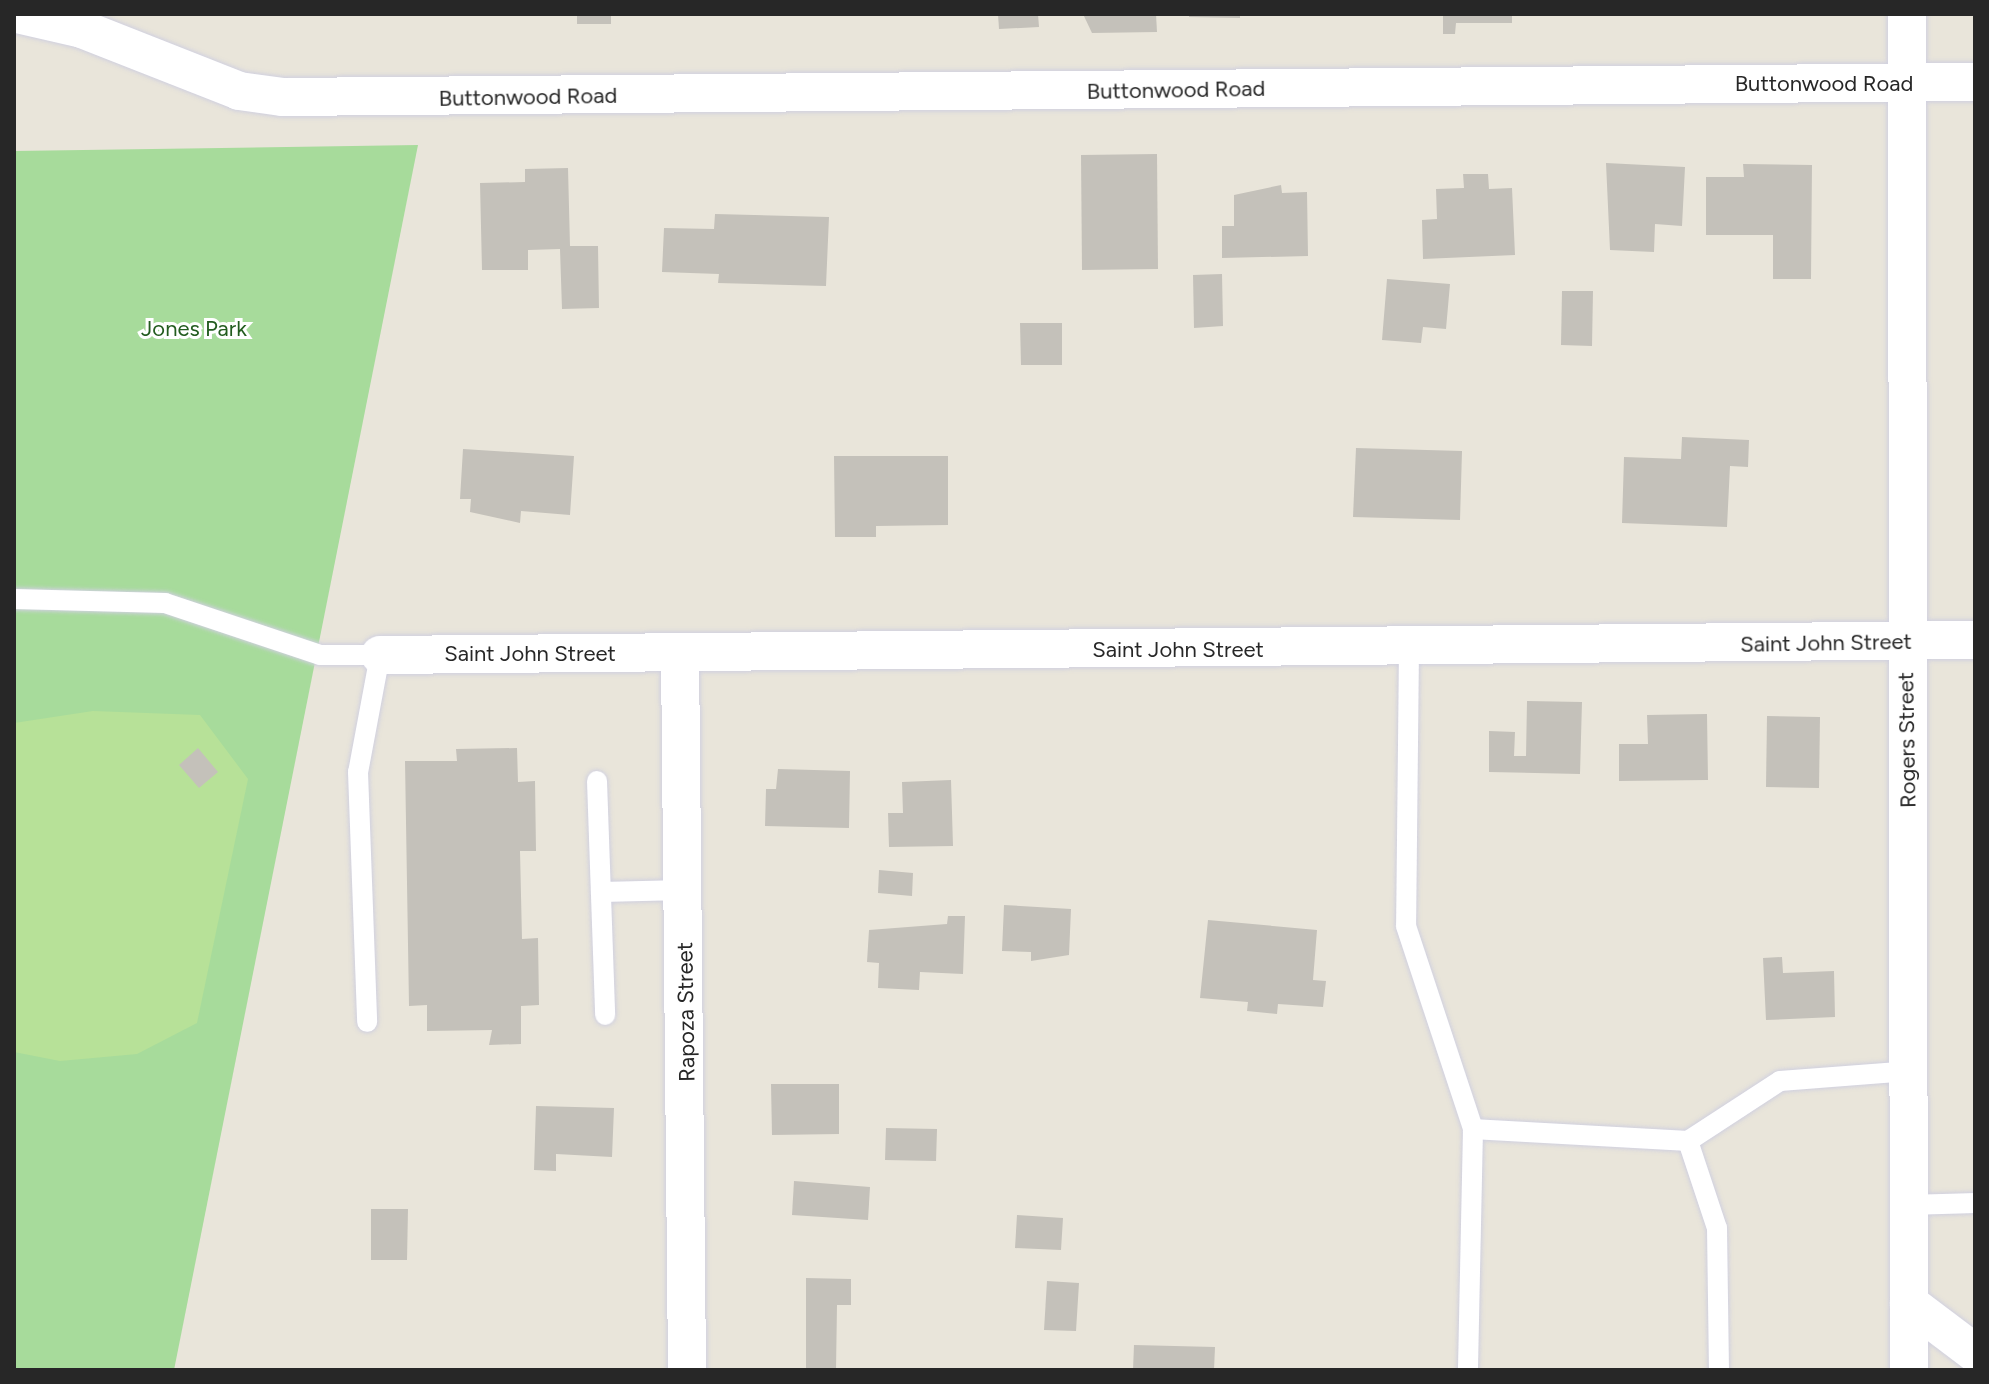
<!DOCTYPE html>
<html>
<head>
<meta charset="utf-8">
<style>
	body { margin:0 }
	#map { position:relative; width:1989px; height:1384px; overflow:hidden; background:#e9e5da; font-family:Figtree,sans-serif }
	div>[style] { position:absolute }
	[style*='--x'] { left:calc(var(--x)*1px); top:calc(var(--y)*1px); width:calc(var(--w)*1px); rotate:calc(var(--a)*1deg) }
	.green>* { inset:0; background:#a7db9b }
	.pitch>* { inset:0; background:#b7e198 }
	.building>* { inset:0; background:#c4c1ba }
	.roads { filter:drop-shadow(0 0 2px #d0d0df) drop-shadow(0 0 2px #d0d0df) }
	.service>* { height:20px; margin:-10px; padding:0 10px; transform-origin:10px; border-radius:10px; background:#fff }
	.minor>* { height:38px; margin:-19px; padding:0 19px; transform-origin:19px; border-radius:19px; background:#fff }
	span { translate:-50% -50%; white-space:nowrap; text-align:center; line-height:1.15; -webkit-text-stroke:6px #fff; paint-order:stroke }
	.street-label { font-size:22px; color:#272727 }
	.park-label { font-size:22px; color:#235c1f }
	.frame { position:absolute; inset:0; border:16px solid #272727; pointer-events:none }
</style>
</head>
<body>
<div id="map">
	<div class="green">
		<div style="clip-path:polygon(418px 145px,174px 1370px,14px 1370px,14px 151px)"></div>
	</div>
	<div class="pitch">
		<div style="clip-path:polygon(93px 711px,200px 715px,248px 779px,197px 1023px,137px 1054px,60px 1061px,14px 1052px,14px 723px)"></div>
	</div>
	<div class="building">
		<div style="clip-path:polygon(577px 14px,611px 14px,611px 24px,577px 24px)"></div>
		<div style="clip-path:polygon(998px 14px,1038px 14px,1039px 27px,999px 29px)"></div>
		<div style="clip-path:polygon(1083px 14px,1156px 14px,1157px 32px,1092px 33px)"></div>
		<div style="clip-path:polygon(1189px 14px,1240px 14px,1240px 18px,1189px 17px)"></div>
		<div style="clip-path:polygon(1443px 14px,1512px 14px,1512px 23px,1456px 23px,1455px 34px,1443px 34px)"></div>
		<div style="clip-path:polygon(1157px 154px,1158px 269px,1082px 270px,1081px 155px)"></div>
		<div style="clip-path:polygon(1606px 163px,1685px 167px,1682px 226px,1655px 224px,1654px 252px,1610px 250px)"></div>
		<div style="clip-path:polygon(1743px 164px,1812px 165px,1811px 279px,1773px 279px,1773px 235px,1706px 235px,1706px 177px,1744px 177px)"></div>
		<div style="clip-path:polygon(568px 168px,570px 246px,598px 246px,599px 308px,562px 309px,560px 249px,528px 250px,528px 270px,482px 270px,480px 183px,525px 182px,525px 169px)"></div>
		<div style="clip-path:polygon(1463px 174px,1488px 174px,1489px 189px,1512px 188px,1515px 255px,1423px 259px,1422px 220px,1437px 219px,1436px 189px,1464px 188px)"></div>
		<div style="clip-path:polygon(1281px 185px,1282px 193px,1307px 192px,1308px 256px,1222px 258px,1222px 226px,1234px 226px,1234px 195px)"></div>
		<div style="clip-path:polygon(715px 214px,829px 217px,826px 286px,718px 283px,719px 274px,662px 272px,664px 228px,714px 229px)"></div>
		<div style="clip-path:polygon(1222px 274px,1223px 326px,1194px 328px,1193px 275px)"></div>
		<div style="clip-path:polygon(1387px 279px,1450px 284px,1446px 329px,1423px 327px,1421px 343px,1382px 340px)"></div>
		<div style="clip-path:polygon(1562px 291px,1593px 291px,1592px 346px,1561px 345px)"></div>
		<div style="clip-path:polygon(1020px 323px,1062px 323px,1062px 365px,1021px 365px)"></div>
		<div style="clip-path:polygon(1682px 437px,1749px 440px,1748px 467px,1730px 466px,1727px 527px,1622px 523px,1624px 457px,1681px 459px)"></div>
		<div style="clip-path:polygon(1356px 448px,1462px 451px,1460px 520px,1353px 517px)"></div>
		<div style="clip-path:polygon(463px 449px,574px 456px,570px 515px,521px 511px,520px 523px,470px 512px,471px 499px,460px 499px)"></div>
		<div style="clip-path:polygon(834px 456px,948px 456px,948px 525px,876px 526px,876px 537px,835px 537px)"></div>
		<div style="clip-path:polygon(1527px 701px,1582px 702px,1580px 774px,1489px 772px,1489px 731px,1515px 732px,1514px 756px,1526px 756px)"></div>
		<div style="clip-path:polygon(1707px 714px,1708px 780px,1619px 781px,1619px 744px,1648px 744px,1647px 715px)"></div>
		<div style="clip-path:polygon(1767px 716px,1820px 717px,1819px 788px,1766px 787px)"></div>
		<div style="clip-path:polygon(198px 748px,218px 772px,199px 788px,179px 765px)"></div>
		<div style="clip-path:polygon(517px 748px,518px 782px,535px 781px,536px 851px,520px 851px,522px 939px,538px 938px,539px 1005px,521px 1006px,521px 1044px,489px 1045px,492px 1030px,427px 1031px,427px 1005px,409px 1006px,405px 761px,457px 761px,456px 749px)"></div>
		<div style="clip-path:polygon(778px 769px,850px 771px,849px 828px,765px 826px,766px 789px,776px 789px)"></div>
		<div style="clip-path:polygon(951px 780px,953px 846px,889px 847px,888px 813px,903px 813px,902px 782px)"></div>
		<div style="clip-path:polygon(879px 870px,913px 873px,912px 896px,878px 893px)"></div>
		<div style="clip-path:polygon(1004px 905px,1071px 909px,1069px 955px,1031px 961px,1031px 952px,1002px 951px)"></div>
		<div style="clip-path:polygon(948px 916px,965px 916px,963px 974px,920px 972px,919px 990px,878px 988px,879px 963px,867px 962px,869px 930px,947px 924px)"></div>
		<div style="clip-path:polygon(1208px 920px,1317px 930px,1313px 980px,1326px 981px,1323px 1007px,1278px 1004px,1277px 1014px,1247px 1011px,1248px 1002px,1200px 998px)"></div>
		<div style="clip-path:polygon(1782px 957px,1783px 973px,1834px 971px,1835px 1017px,1766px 1020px,1763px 958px)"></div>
		<div style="clip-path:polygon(771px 1084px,839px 1084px,839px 1134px,772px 1135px)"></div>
		<div style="clip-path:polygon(536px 1106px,614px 1108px,612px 1157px,556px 1154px,556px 1171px,534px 1170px)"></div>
		<div style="clip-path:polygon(886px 1128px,937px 1129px,936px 1161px,885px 1160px)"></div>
		<div style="clip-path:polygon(794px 1181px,870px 1187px,868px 1220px,792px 1215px)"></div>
		<div style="clip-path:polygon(371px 1209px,408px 1209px,407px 1260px,371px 1260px)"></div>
		<div style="clip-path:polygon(1017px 1215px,1063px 1218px,1061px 1250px,1015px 1248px)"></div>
		<div style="clip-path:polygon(806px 1278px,851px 1279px,851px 1305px,837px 1305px,836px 1370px,806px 1370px)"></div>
		<div style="clip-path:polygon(1047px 1281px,1079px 1283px,1076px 1331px,1044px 1330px)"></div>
		<div style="clip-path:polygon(1134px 1345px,1215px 1347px,1214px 1370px,1133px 1370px)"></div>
	</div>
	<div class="roads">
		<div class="service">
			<div style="--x:14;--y:599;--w:151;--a:1.5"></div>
			<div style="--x:165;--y:603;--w:163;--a:18.5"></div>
			<div style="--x:320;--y:655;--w:60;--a:0"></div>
			<div style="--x:380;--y:655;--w:119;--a:100.6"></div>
			<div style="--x:358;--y:772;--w:250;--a:87.9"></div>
			<div style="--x:1409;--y:648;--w:278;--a:90.6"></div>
			<div style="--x:1406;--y:926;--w:214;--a:71.7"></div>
			<div style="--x:1473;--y:1129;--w:241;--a:91.2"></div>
			<div style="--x:597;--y:781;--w:234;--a:88"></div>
			<div style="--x:601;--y:892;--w:83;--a:-1.4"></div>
			<div style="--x:1473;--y:1129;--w:215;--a:3.2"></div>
			<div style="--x:1688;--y:1141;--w:110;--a:-33.1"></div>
			<div style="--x:1780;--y:1081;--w:129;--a:-4.4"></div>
			<div style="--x:1688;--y:1141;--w:92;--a:71.6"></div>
			<div style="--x:1717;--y:1228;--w:142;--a:89.2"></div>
			<div style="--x:1909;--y:1205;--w:66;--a:-1.7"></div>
		</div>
		<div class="minor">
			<div style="--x:17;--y:14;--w:67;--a:13"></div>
			<div style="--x:82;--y:29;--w:169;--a:21.5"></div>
			<div style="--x:239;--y:91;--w:43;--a:7.9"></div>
			<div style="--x:282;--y:97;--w:1693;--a:-0.51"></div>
			<div style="--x:1907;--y:14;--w:1356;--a:89.92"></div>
			<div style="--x:680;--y:653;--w:717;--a:89.44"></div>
			<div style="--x:380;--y:655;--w:1595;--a:-0.54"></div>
			<div style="--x:1909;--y:1303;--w:83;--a:37.1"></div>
		</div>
	</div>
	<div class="street-label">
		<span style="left:1824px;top:84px">Buttonwood Road</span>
		<span style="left:1176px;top:90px;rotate:-1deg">Buttonwood Road</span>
		<span style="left:528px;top:97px;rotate:-1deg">Buttonwood Road</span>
		<span style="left:1826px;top:643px;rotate:-1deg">Saint John Street</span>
		<span style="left:1178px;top:650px">Saint John Street</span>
		<span style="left:530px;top:654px">Saint John Street</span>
		<span style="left:1907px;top:740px;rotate:-91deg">Rogers Street</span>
		<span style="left:686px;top:1012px;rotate:-91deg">Rapoza Street</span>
	</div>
	<div class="park-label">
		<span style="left:194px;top:329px">Jones Park</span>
	</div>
	<div class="frame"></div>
</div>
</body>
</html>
